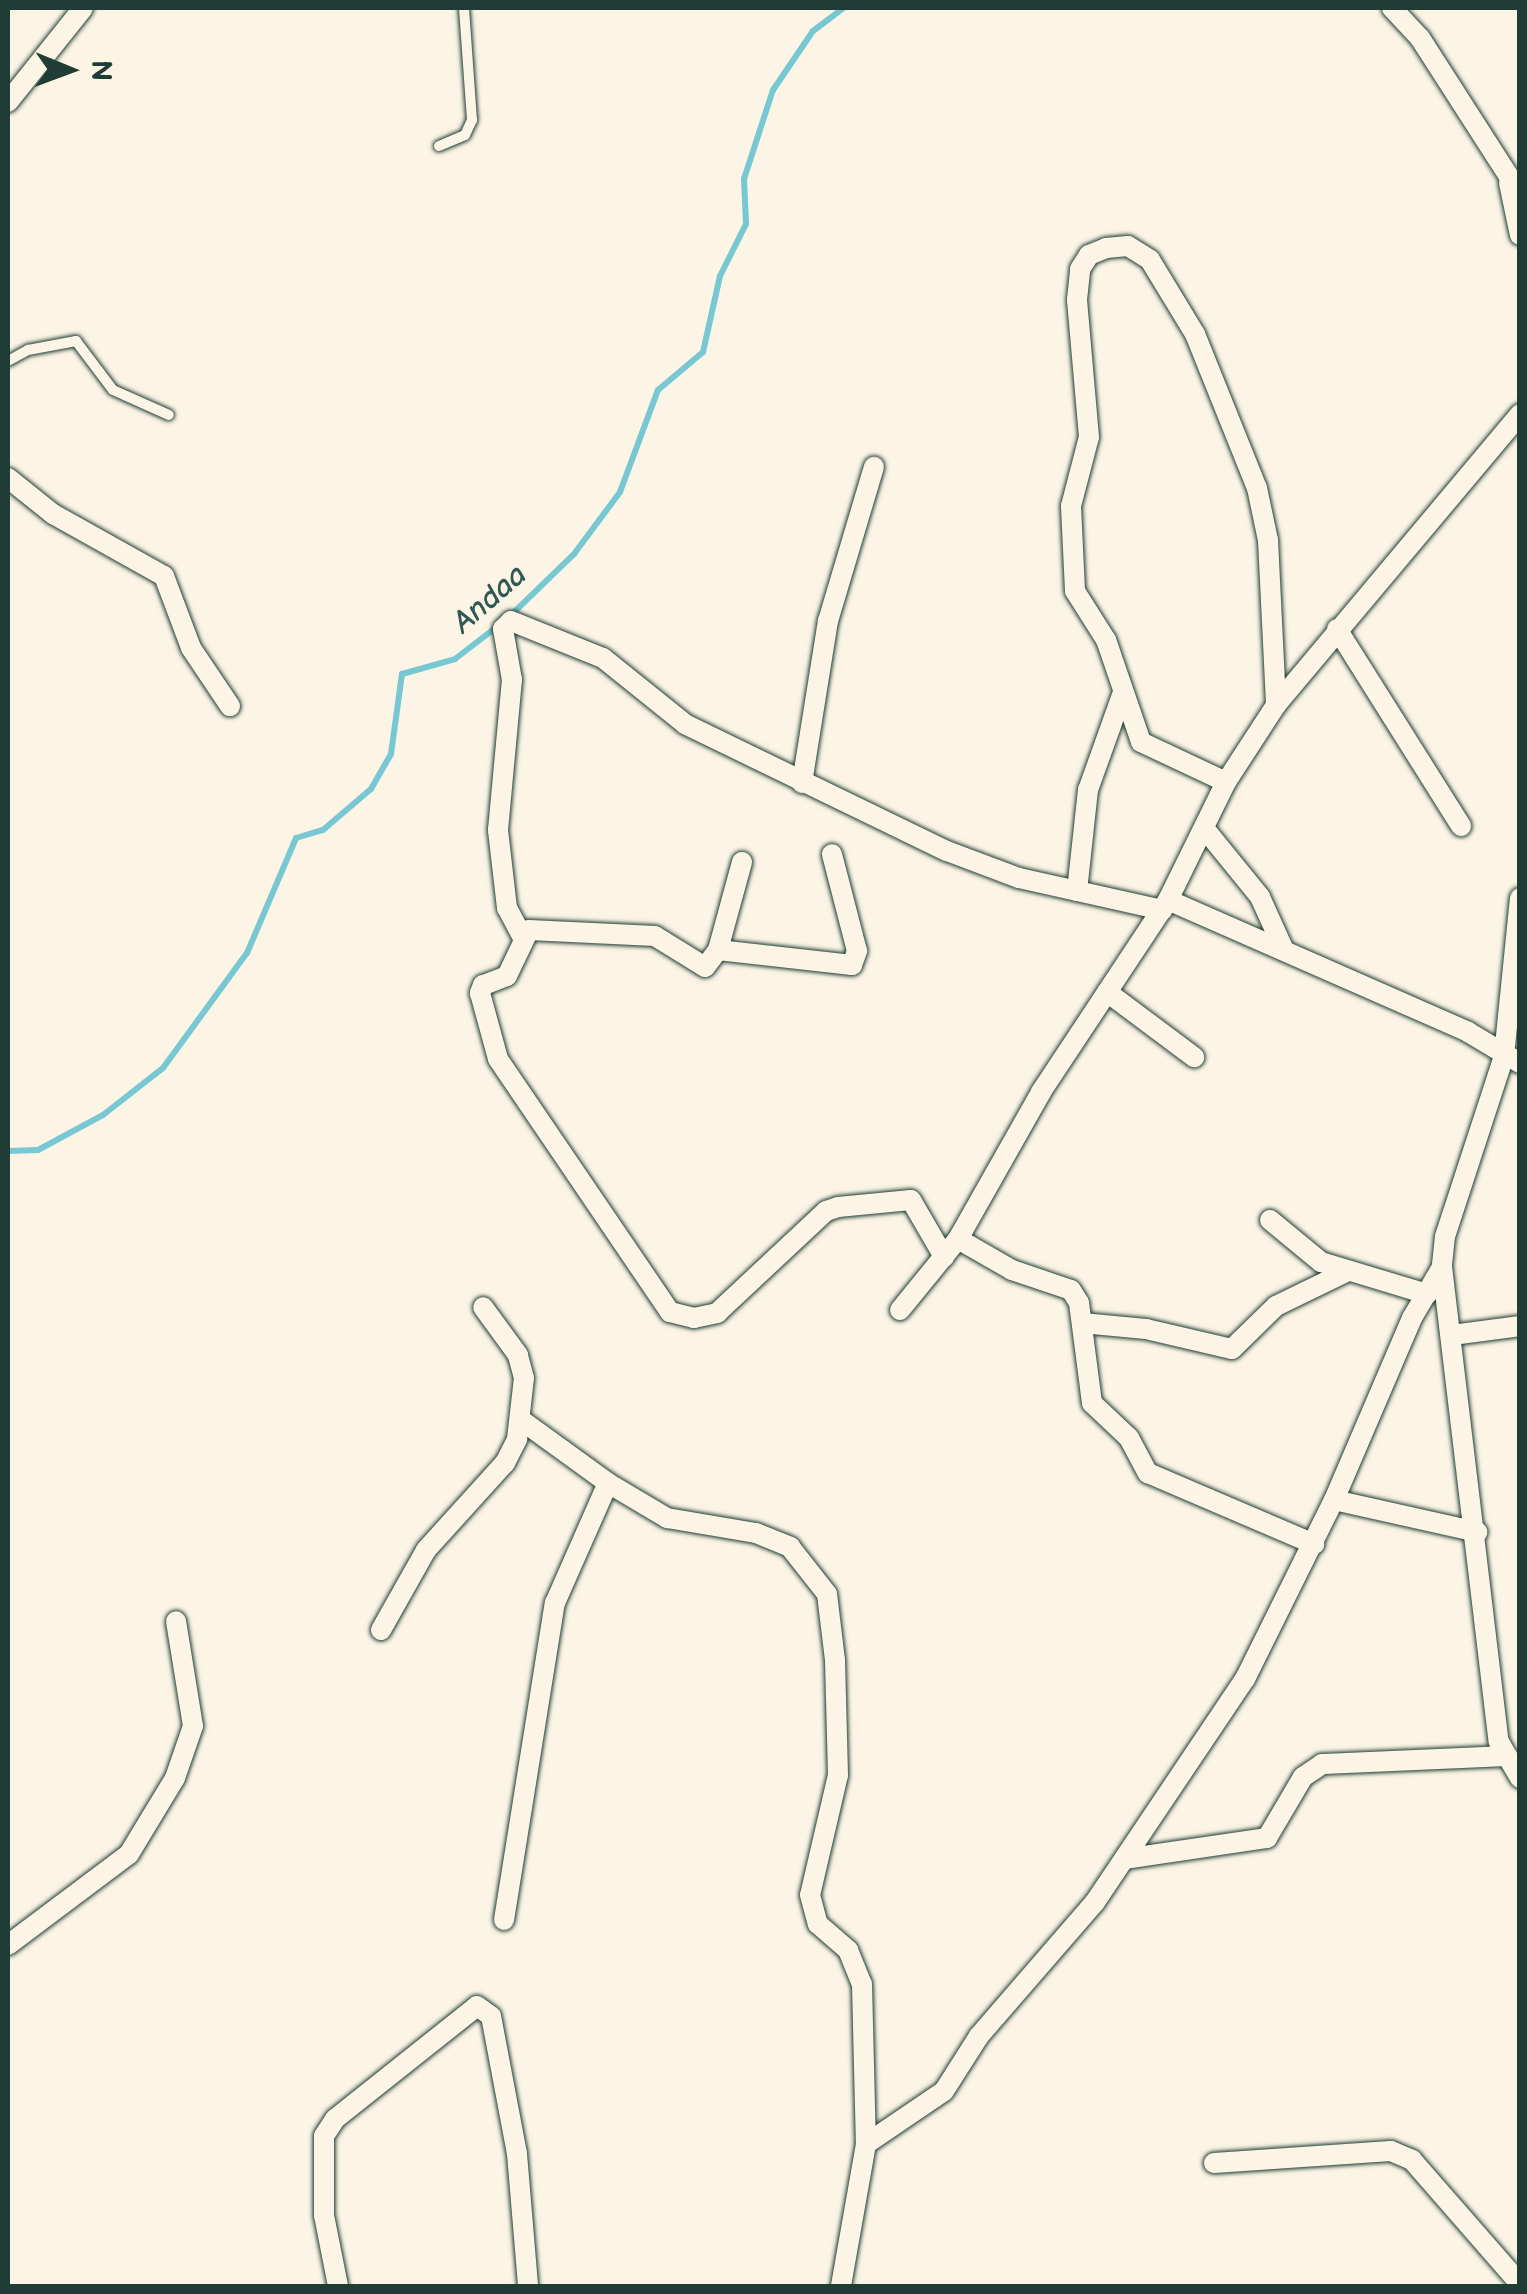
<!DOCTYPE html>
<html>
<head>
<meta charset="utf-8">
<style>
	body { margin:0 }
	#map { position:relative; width:1527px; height:2294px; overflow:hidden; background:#fcf5e5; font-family:"Balsamiq Sans",sans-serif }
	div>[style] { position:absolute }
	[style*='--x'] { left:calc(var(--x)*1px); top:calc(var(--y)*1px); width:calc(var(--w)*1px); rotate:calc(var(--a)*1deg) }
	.stream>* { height:6px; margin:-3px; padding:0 3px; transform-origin:3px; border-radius:3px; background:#78c8d3 }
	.roads { filter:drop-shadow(0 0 2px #1f3d34) drop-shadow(0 0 2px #1f3d34) }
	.lane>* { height:10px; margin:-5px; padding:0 5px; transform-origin:5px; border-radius:5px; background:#fcf5e5 }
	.street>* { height:20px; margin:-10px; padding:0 10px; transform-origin:10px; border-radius:10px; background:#fcf5e5 }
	span { translate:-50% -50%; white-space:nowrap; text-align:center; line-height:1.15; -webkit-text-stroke:8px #fcf5e5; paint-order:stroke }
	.water-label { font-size:30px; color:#315954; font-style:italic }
	.frame { position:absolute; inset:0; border:10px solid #1f3d34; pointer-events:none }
	.north { position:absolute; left:20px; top:20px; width:100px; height:100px; -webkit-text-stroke:8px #fcf5e5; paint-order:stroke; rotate:91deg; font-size:28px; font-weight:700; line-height:40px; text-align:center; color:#1f3d34 }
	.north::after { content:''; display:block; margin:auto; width:35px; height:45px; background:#1f3d34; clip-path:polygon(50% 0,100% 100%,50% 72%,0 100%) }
</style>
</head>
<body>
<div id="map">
	<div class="stream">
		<div style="--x:509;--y:617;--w:91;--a:-44.1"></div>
		<div style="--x:574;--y:554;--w:77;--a:-53.4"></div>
		<div style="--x:620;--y:492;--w:109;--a:-69.6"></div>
		<div style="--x:658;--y:390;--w:59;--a:-40.2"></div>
		<div style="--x:703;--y:352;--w:78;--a:-77.4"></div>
		<div style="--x:720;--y:276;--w:58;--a:-63.4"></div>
		<div style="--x:746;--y:224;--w:45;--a:-92.5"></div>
		<div style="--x:744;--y:179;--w:94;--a:-72"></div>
		<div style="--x:773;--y:90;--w:71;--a:-55.9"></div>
		<div style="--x:813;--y:31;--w:38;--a:-37"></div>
		<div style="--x:8;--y:1151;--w:30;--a:-2"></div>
		<div style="--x:38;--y:1150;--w:74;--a:-28.3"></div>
		<div style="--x:103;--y:1115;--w:76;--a:-38.1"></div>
		<div style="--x:163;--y:1068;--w:142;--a:-53.9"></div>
		<div style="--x:247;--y:953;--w:125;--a:-66.9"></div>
		<div style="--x:296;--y:838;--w:28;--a:-17"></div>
		<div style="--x:323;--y:830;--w:63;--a:-40.5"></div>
		<div style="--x:371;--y:789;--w:40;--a:-60.3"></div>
		<div style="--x:391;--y:754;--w:81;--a:-82.2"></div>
		<div style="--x:402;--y:674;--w:55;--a:-15.8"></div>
		<div style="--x:455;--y:659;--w:56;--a:-37.7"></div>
	</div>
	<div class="roads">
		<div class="lane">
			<div style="--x:439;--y:146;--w:28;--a:-23"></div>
			<div style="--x:465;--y:135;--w:17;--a:-65"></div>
			<div style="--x:472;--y:120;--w:112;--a:-94.1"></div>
			<div style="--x:8;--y:361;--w:23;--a:-29"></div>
			<div style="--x:28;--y:350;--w:49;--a:-10.6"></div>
			<div style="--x:76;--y:341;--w:61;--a:52.9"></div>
			<div style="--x:113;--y:390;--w:61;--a:24.1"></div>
		</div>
		<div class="street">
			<div style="--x:1392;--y:8;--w:41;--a:47"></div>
			<div style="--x:1420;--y:38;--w:185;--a:57.3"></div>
			<div style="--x:8;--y:102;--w:120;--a:-51.4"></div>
			<div style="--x:1509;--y:183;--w:53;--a:78.1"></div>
			<div style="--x:8;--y:478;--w:58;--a:38.7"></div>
			<div style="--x:53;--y:514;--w:127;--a:29.2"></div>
			<div style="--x:164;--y:576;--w:77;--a:69.4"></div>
			<div style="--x:191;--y:648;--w:70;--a:56.1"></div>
			<div style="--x:1337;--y:629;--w:233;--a:57.8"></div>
			<div style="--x:1226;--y:782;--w:94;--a:-154.8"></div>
			<div style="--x:1141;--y:742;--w:108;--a:-108.9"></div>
			<div style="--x:1106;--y:640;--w:58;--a:-122.3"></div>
			<div style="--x:1075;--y:591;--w:85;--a:-92.7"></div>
			<div style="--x:1071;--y:506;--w:71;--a:-75.4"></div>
			<div style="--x:1089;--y:437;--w:138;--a:-95"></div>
			<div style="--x:1077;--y:300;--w:31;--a:-84"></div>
			<div style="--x:1080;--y:269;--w:17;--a:-57"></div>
			<div style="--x:1089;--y:255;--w:18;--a:-22"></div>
			<div style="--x:1106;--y:248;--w:22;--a:-5"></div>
			<div style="--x:1128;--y:246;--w:26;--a:32"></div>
			<div style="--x:1150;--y:260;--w:87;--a:58.7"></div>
			<div style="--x:1195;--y:334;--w:166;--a:68.1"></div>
			<div style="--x:1257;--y:488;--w:53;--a:78.1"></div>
			<div style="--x:1268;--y:540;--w:165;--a:87.2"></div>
			<div style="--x:802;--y:783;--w:164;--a:-80.9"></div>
			<div style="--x:828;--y:621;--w:161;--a:-73.4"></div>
			<div style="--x:1204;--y:828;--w:89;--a:50.9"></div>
			<div style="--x:1260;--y:897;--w:56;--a:65.7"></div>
			<div style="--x:742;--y:862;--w:91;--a:105.3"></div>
			<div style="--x:718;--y:950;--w:21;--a:127"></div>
			<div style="--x:705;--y:967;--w:59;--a:-148.2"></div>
			<div style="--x:655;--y:936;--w:126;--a:-177.3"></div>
			<div style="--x:529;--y:930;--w:51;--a:115.6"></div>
			<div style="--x:507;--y:976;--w:26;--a:159"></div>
			<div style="--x:483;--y:985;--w:9;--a:111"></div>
			<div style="--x:480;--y:993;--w:68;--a:74.7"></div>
			<div style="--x:498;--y:1059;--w:306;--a:55.8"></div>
			<div style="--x:670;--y:1312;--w:25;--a:14"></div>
			<div style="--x:694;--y:1318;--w:24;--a:-12"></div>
			<div style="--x:717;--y:1313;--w:149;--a:-43.1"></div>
			<div style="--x:826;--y:1211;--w:13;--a:-18"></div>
			<div style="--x:838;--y:1207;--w:73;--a:-5.5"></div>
			<div style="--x:911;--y:1200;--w:66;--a:59.9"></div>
			<div style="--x:1077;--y:891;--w:102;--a:-83.8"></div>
			<div style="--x:1088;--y:790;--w:104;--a:-70.3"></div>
			<div style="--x:1520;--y:898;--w:159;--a:95.8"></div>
			<div style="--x:1504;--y:1056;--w:189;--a:108.1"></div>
			<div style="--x:1445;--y:1236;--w:31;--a:96"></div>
			<div style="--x:1442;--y:1267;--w:478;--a:83.2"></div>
			<div style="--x:1499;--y:1742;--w:42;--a:59.7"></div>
			<div style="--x:1168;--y:900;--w:328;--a:23.7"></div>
			<div style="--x:1468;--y:1032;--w:61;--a:30.8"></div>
			<div style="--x:522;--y:936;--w:32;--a:-118"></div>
			<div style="--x:507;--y:908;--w:79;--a:-96.6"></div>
			<div style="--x:498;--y:830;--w:151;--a:-84.7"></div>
			<div style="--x:512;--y:680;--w:52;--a:-100"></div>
			<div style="--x:503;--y:629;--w:11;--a:-45"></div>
			<div style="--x:511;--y:621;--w:99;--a:21.9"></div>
			<div style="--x:603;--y:658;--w:105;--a:38.8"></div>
			<div style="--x:685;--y:724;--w:291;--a:25.9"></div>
			<div style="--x:947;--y:851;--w:77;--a:20.6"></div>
			<div style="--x:1019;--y:878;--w:147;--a:12.6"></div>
			<div style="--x:718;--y:950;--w:135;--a:6.4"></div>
			<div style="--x:852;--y:965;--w:15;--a:-70"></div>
			<div style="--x:857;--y:951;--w:100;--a:-104.5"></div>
			<div style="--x:1107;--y:992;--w:109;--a:36.8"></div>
			<div style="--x:1270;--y:1220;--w:66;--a:39.5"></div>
			<div style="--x:1321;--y:1262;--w:111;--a:16.8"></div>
			<div style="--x:958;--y:1239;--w:62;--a:29.9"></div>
			<div style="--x:1012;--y:1270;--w:62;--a:18.7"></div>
			<div style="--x:1071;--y:1290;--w:15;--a:58"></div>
			<div style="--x:1079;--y:1303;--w:101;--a:82.6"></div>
			<div style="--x:1092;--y:1403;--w:51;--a:43.4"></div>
			<div style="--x:1129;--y:1438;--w:40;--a:62"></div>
			<div style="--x:1148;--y:1473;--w:181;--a:23.2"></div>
			<div style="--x:900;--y:1310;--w:92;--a:-50.8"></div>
			<div style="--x:958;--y:1239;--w:169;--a:-60.5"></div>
			<div style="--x:1041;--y:1092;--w:230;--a:-56.5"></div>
			<div style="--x:1168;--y:900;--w:131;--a:-63.8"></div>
			<div style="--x:1226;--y:782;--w:92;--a:-57"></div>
			<div style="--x:1276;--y:705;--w:380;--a:-50"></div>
			<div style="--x:1082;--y:1323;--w:64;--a:5.4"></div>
			<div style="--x:1146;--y:1329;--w:88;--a:13.1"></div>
			<div style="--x:1232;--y:1349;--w:62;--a:-44.3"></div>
			<div style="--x:1276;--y:1306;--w:80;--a:-25.9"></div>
			<div style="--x:1452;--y:1335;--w:69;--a:-7.5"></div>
			<div style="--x:521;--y:1420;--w:107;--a:35.9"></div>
			<div style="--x:1334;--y:1500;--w:147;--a:12.6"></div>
			<div style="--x:381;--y:1630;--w:92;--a:-60.6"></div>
			<div style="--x:426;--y:1550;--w:118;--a:-47.8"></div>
			<div style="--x:505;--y:1463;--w:27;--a:-63"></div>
			<div style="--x:517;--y:1439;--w:61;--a:-83.5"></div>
			<div style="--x:524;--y:1378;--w:24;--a:-105"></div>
			<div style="--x:518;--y:1355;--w:59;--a:-126.1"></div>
			<div style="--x:1124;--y:1859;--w:145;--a:-8.4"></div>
			<div style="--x:1267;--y:1838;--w:71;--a:-59.5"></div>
			<div style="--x:1303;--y:1777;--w:23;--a:-34"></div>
			<div style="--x:1322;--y:1764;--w:181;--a:-2.5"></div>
			<div style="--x:504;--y:1920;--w:321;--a:-80.9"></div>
			<div style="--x:555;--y:1603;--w:131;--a:-66.2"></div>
			<div style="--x:608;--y:1483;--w:69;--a:30.7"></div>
			<div style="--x:667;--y:1518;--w:90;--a:9.6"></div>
			<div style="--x:756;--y:1533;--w:37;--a:22"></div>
			<div style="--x:790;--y:1547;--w:60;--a:51.8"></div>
			<div style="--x:827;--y:1594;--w:66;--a:83.1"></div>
			<div style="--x:835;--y:1660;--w:115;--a:88.5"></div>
			<div style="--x:838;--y:1775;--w:123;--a:103.1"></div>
			<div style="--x:810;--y:1895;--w:30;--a:75"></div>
			<div style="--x:818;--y:1924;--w:40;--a:41"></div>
			<div style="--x:848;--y:1950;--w:37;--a:68"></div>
			<div style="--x:862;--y:1984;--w:160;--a:88.6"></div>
			<div style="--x:866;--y:2144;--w:144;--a:100"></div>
			<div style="--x:8;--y:1945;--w:151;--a:-36.9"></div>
			<div style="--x:129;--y:1854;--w:89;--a:-58.8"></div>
			<div style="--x:175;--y:1778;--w:55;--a:-70.9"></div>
			<div style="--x:193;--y:1726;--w:106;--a:-99.2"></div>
			<div style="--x:866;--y:2144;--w:94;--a:-34.2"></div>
			<div style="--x:944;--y:2091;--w:65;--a:-57.5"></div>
			<div style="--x:979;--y:2036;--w:177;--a:-49.1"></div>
			<div style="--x:1095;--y:1902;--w:269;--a:-56.1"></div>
			<div style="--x:1245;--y:1679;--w:200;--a:-63.6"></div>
			<div style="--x:1334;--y:1500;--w:198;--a:-66.8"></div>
			<div style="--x:1412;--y:1318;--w:59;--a:-59.5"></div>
			<div style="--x:1214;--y:2163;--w:177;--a:-3.9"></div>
			<div style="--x:1391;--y:2151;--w:23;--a:23"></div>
			<div style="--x:1412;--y:2160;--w:164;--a:48.9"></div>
			<div style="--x:338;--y:2286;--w:72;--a:-101.2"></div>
			<div style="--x:324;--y:2215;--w:79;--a:-90"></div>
			<div style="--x:324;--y:2136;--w:20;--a:-57"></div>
			<div style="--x:335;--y:2119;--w:181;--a:-38.5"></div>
			<div style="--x:477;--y:2006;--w:17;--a:36"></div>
			<div style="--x:491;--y:2016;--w:140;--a:79.3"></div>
			<div style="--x:517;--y:2154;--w:132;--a:85.2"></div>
		</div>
	</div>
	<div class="water-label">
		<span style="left:490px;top:599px;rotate:-41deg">Andaa</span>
	</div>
	<div class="frame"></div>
	<div class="north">N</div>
</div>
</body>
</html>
